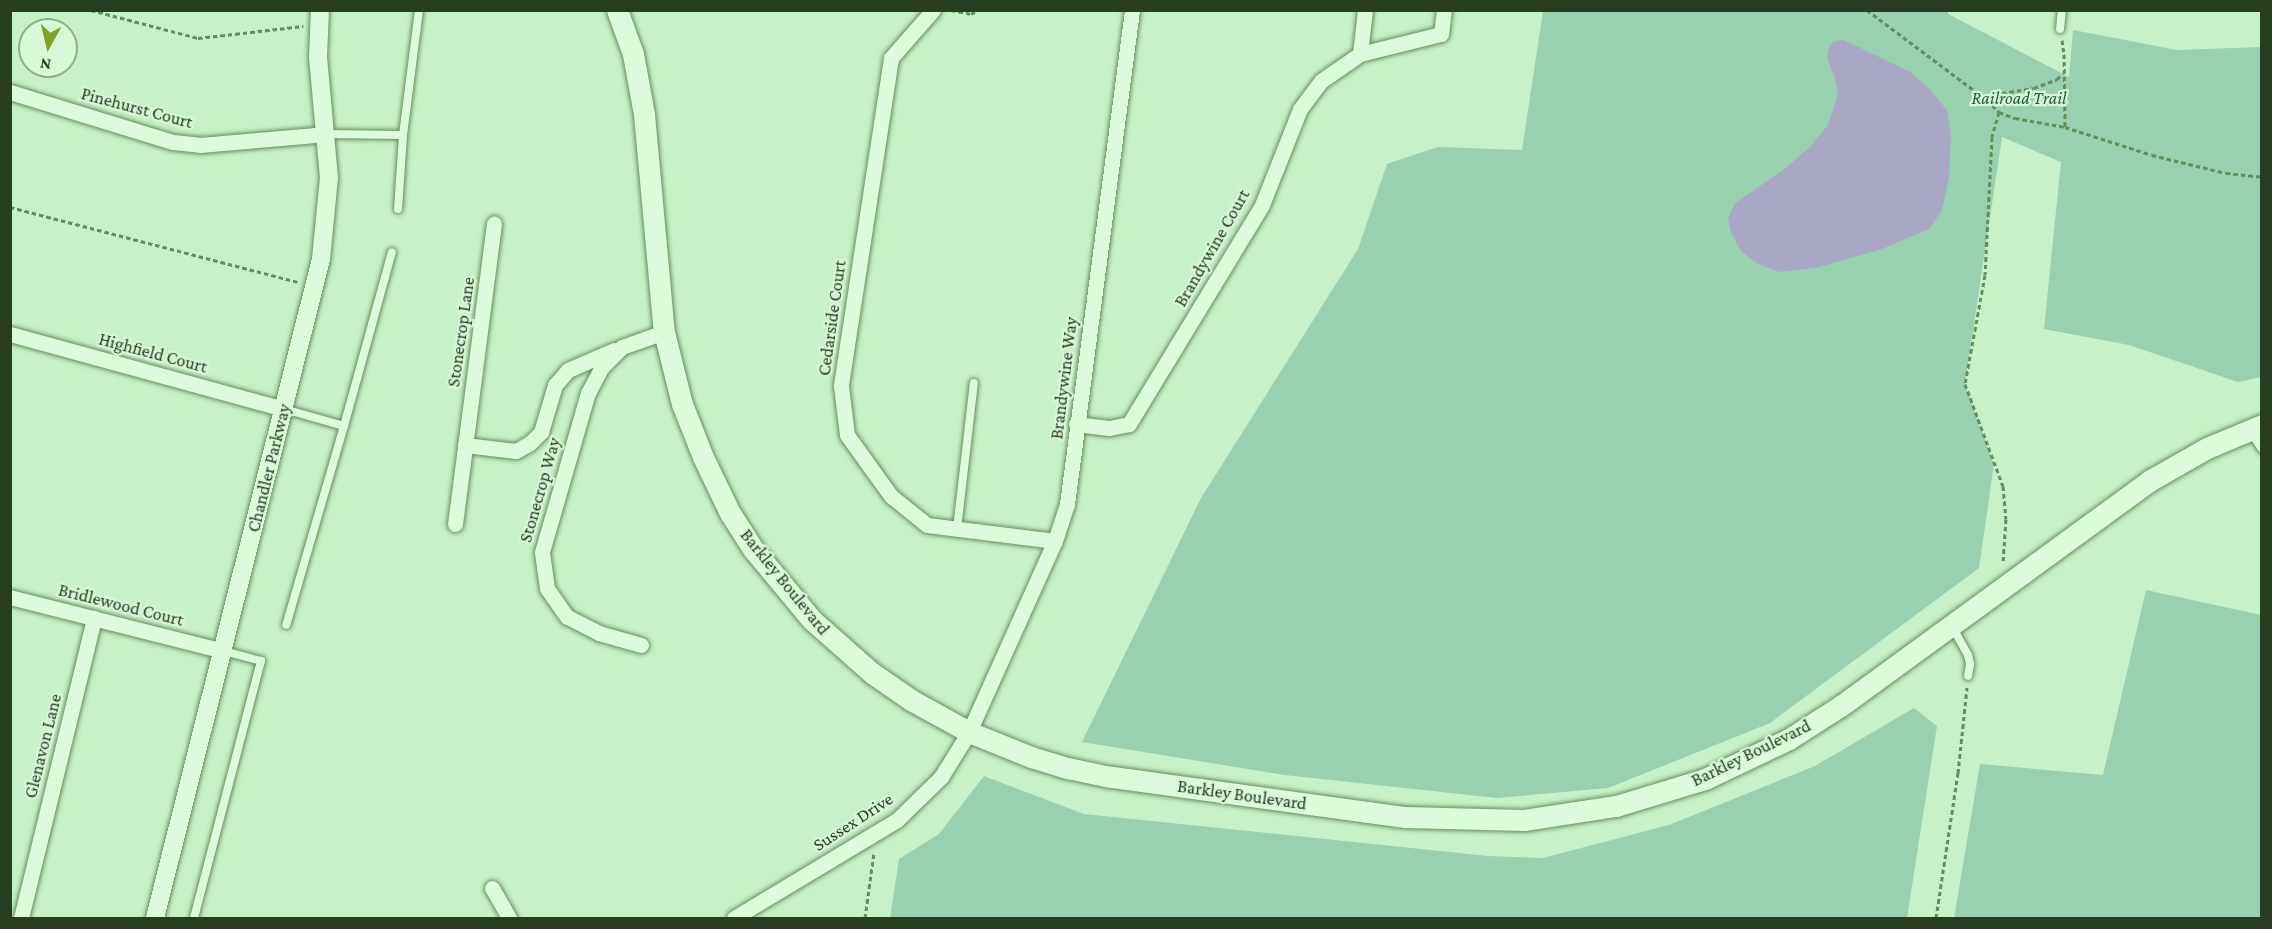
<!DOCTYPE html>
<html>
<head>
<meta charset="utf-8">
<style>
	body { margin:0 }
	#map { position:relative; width:2272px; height:929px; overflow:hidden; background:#c7f1c6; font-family:"Crimson Pro",serif }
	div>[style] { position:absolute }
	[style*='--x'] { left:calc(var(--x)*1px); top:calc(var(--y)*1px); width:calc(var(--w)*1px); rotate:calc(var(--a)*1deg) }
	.green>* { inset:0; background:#99d0af }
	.water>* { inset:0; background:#a8a8c5 }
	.path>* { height:3px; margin-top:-1.5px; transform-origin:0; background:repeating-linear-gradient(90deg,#648e5a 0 4.5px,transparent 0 7.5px) }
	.roads { filter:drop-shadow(0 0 2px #648e5a) drop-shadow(0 0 2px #648e5a) }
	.service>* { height:8px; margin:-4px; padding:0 4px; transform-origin:4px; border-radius:4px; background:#dbfbdb }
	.minor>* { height:15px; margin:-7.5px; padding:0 7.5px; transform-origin:7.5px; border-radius:7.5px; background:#dbfbdb }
	.tertiary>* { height:18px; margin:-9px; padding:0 9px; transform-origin:9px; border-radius:9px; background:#dbfbdb }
	.secondary>* { height:21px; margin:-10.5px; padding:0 10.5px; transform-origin:10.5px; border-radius:10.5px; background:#dbfbdb }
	span { translate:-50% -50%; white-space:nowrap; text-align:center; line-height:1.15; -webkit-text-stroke:4.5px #d7f8d7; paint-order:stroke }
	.park-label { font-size:18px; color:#245b42; font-style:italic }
	.street-label { font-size:18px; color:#263d1f }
	.frame { position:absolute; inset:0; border:12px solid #263d1f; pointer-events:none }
	.north { position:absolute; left:18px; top:18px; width:60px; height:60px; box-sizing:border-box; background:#d7f8d7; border:2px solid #90ad8d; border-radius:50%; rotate:188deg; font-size:16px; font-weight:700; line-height:24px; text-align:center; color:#263d1f }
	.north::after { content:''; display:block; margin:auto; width:21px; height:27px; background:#7fa126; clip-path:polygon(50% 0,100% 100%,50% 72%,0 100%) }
</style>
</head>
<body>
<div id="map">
	<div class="green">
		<div style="clip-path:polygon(1543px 11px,1948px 11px,1948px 14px,2069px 77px,2073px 30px,2177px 50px,2261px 47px,2261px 377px,2238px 382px,2129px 345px,2044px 329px,2061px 162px,2002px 137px,1965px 384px,1994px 464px,1979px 568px,1770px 723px,1608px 788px,1497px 798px,1285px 775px,1082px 742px,1201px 498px,1358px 249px,1387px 164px,1438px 147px,1522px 150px)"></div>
		<div style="clip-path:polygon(2146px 590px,2261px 615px,2261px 918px,1954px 918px,1980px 764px,2103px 775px)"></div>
		<div style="clip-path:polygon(1914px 708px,1937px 726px,1907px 918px,890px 918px,899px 859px,939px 834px,984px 776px,1084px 814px,1488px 856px,1543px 858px,1669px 825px,1815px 766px)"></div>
	</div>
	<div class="water">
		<div style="clip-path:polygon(1844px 40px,1912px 73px,1930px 90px,1947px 110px,1951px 135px,1949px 179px,1942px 210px,1929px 229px,1882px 249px,1815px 268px,1779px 272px,1756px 263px,1741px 251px,1731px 233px,1728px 217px,1735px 203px,1782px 171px,1810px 147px,1828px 125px,1838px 94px,1834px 75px,1827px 59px,1829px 47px,1834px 41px)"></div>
	</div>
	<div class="path">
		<div style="--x:91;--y:10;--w:111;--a:14.7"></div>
		<div style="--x:198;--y:38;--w:106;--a:-6.5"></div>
		<div style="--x:951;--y:10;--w:20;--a:11"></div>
		<div style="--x:971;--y:14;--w:8;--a:-30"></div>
		<div style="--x:1867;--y:10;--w:150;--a:36.9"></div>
		<div style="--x:1987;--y:100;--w:17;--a:45"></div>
		<div style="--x:1999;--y:112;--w:17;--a:21"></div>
		<div style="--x:2015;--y:118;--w:51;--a:10.2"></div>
		<div style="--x:2065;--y:127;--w:91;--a:17.8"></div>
		<div style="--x:2152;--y:155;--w:76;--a:13.7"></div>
		<div style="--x:2226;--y:173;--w:36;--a:6"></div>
		<div style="--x:2062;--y:40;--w:14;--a:82"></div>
		<div style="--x:2064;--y:54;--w:73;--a:89.2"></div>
		<div style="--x:1987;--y:100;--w:17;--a:-25"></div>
		<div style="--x:2002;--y:93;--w:32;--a:-9"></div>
		<div style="--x:2034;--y:88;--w:25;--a:-21"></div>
		<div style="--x:2057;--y:79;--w:8;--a:-45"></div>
		<div style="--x:1999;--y:112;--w:26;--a:106"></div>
		<div style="--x:1992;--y:137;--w:138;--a:92.9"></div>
		<div style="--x:1985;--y:275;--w:111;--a:100.4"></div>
		<div style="--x:1965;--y:384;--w:109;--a:69.6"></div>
		<div style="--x:2003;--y:486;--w:33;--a:85"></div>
		<div style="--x:2006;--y:519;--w:44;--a:93.9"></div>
		<div style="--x:10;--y:207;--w:298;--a:14.6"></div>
		<div style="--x:865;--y:918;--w:67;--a:-82.2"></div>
		<div style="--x:1936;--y:918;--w:147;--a:-81.4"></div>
		<div style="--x:1958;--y:773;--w:86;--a:-84"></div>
	</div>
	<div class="roads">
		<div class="service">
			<div style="--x:2060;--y:29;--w:19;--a:-84"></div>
			<div style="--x:327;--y:134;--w:76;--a:0.8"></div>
			<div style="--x:398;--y:209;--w:74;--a:-86.1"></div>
			<div style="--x:403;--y:135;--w:126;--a:-82.7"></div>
			<div style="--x:284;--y:409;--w:62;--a:15.8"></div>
			<div style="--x:344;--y:426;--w:207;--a:106.2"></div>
			<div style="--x:344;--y:426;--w:180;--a:-74.6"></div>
			<div style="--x:2250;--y:431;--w:22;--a:56"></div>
			<div style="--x:957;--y:529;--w:147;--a:-83.4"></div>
			<div style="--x:1953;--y:628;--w:31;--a:61"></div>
			<div style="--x:1968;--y:655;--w:9;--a:77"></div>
			<div style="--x:1970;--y:664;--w:12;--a:99"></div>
			<div style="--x:194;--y:918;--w:266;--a:-75.4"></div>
			<div style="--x:261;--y:661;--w:39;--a:-165"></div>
		</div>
		<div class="minor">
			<div style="--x:933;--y:10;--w:64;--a:131.2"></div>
			<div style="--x:891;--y:58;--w:332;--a:98.7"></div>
			<div style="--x:841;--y:386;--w:49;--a:83"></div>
			<div style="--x:847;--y:435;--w:75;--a:54.2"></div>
			<div style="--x:891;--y:496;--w:46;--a:38.9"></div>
			<div style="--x:927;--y:525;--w:129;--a:7.1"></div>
			<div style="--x:1365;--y:10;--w:44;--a:96.5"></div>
			<div style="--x:1360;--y:54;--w:83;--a:-13.9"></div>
			<div style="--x:1441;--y:34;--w:24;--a:-83"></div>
			<div style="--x:10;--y:92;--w:170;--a:17.1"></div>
			<div style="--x:173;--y:142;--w:27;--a:6"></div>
			<div style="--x:200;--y:145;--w:127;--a:-5"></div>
			<div style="--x:10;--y:334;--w:284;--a:15.3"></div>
			<div style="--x:1076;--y:424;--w:33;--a:7"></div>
			<div style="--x:1109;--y:428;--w:20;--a:-11"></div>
			<div style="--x:1129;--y:424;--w:256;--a:-58.7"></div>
			<div style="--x:1262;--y:205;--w:103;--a:-68.4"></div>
			<div style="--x:1300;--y:109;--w:35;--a:-53"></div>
			<div style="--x:1321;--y:81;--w:47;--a:-34.7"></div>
			<div style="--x:465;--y:445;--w:51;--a:6.7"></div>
			<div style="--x:516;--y:451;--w:16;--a:-30"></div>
			<div style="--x:530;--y:443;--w:16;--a:-45"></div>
			<div style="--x:541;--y:432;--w:49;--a:-73.4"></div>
			<div style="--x:555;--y:385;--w:20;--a:-49"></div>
			<div style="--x:568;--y:370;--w:50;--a:-23.5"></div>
			<div style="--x:455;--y:524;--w:303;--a:-82.6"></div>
			<div style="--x:10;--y:597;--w:220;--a:14.2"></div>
			<div style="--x:641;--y:645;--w:44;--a:-164.1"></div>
			<div style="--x:599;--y:633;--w:36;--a:-153"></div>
			<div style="--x:567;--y:617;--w:35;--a:-125"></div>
			<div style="--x:547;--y:588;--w:36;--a:-98"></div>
			<div style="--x:542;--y:552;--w:166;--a:-73.9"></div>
			<div style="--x:588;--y:393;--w:30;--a:-62"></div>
			<div style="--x:602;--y:367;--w:28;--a:-45"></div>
			<div style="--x:622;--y:347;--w:45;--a:-19.7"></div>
			<div style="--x:492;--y:888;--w:34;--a:60"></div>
			<div style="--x:21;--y:918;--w:309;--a:-76.3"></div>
			<div style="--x:734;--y:918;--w:190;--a:-31"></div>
			<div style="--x:897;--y:820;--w:62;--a:-44.3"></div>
			<div style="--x:941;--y:777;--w:53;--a:-58.1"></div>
			<div style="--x:969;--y:732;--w:209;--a:-65.8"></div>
			<div style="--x:1055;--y:541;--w:39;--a:-72"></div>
			<div style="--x:1067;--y:504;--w:498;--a:-82.5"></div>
		</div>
		<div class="tertiary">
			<div style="--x:155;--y:918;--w:680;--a:-75.86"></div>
			<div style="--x:321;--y:259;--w:81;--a:-84.4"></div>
			<div style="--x:329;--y:178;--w:121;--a:-95.2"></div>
			<div style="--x:318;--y:57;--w:47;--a:-87.6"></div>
		</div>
		<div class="secondary">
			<div style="--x:617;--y:10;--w:47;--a:70"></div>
			<div style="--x:633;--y:54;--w:61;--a:79.6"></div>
			<div style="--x:644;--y:114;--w:219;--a:84.8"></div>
			<div style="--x:664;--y:332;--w:74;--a:76"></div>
			<div style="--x:682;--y:404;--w:57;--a:68.4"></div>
			<div style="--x:703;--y:457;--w:62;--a:64.3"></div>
			<div style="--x:730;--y:513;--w:43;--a:57.4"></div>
			<div style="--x:753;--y:549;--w:92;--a:50.3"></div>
			<div style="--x:812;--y:620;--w:80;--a:41.5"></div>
			<div style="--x:872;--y:673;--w:47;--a:34.7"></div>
			<div style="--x:911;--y:700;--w:66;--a:28.9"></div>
			<div style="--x:969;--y:732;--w:67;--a:22"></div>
			<div style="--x:1031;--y:757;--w:39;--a:17"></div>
			<div style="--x:1068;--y:768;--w:38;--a:12"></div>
			<div style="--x:1105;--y:776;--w:303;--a:7.8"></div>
			<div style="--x:1405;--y:817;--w:119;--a:1.4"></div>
			<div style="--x:1524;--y:820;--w:93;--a:-8.7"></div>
			<div style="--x:1616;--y:806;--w:93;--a:-16.9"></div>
			<div style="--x:1705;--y:779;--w:93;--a:-25.5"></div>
			<div style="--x:1789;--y:739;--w:63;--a:-32.7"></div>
			<div style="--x:1842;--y:705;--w:380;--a:-36.1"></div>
			<div style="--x:2149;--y:481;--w:67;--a:-29.6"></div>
			<div style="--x:2207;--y:448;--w:60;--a:-22.7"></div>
		</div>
	</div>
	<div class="park-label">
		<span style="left:2019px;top:98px">Railroad Trail</span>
	</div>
	<div class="street-label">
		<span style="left:137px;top:108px;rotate:15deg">Pinehurst Court</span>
		<span style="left:1212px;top:248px;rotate:-60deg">Brandywine Court</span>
		<span style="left:832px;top:318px;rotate:-82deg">Cedarside Court</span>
		<span style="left:461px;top:332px;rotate:-82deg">Stonecrop Lane</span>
		<span style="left:153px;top:353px;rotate:15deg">Highfield Court</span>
		<span style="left:1064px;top:378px;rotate:-83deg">Brandywine Way</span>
		<span style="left:269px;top:468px;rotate:-76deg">Chandler Parkway</span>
		<span style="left:540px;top:490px;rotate:-74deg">Stonecrop Way</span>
		<span style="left:785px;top:582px;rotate:51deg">Barkley Boulevard</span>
		<span style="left:121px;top:605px;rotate:14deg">Bridlewood Court</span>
		<span style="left:43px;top:746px;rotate:-76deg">Glenavon Lane</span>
		<span style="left:1751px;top:753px;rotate:-26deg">Barkley Boulevard</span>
		<span style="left:1242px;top:795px;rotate:8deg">Barkley Boulevard</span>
		<span style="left:853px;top:822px;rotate:-33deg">Sussex Drive</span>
	</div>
	<div class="frame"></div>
	<div class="north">N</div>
</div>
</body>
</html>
